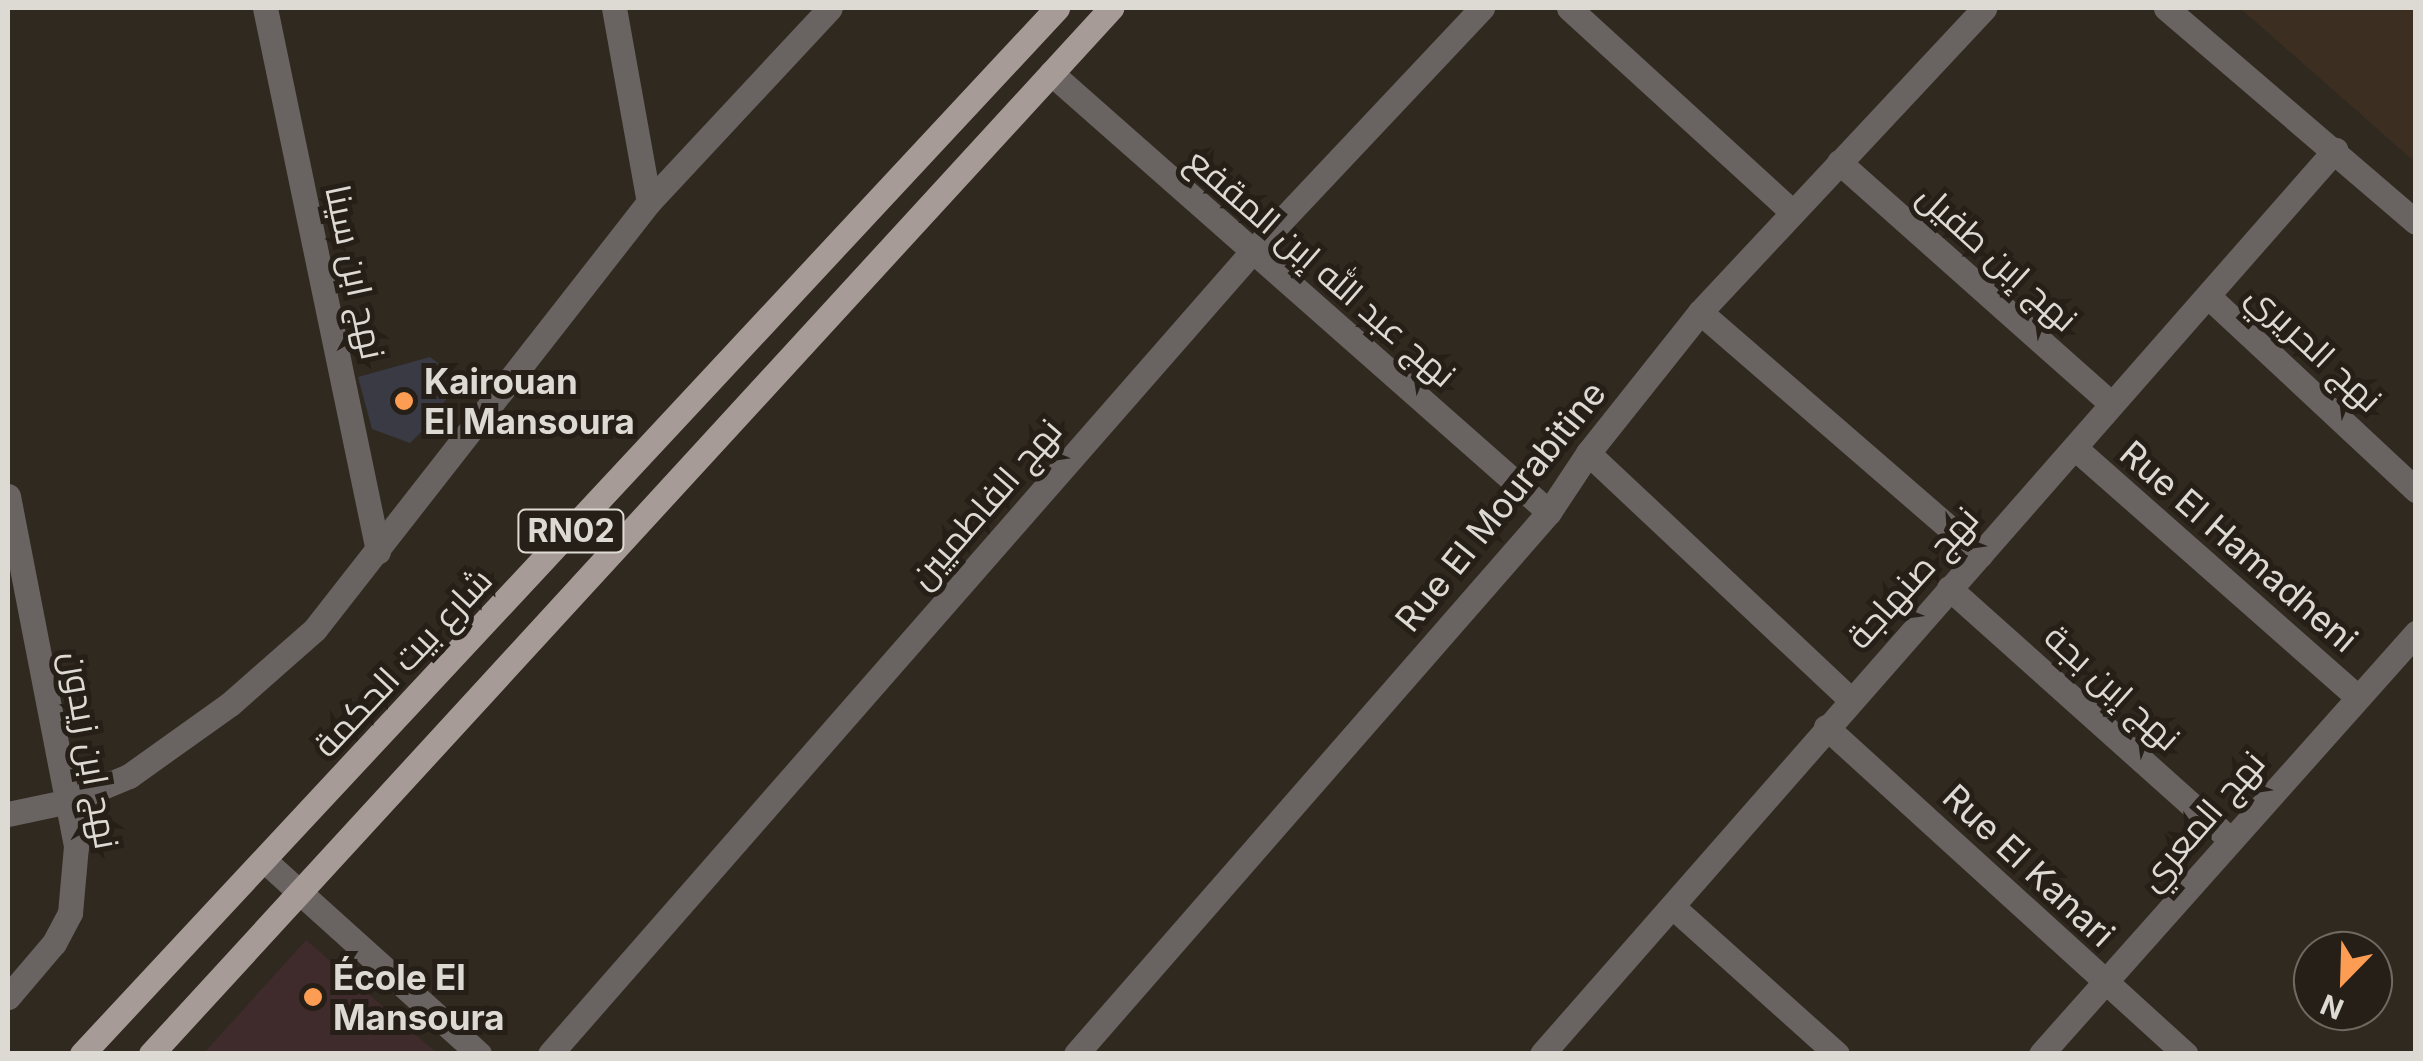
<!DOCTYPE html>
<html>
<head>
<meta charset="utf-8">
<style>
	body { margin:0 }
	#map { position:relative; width:2423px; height:1061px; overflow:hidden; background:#302920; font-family:Inter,Cairo,sans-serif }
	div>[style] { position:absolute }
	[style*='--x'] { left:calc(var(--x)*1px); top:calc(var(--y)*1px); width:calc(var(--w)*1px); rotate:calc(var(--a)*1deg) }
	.industrial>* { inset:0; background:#3d2e22 }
	.education>* { inset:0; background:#3f2b2b }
	.building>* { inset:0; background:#3a3a45 }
	.minor>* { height:25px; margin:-12.5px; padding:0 12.5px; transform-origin:12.5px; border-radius:12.5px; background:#696361 }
	.major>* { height:25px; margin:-12.5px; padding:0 12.5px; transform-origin:12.5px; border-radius:12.5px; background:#a79b97 }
	.dots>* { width:28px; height:28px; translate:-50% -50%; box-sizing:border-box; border:5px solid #261f17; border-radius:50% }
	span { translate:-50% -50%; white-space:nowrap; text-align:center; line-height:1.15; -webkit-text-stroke:10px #261f17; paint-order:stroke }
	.shield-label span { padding:2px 8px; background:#261f17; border:2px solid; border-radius:8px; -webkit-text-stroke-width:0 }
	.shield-label { font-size:32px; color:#ddd9d3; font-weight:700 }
	.street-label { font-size:35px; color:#ddd9d3 }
	.poi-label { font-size:35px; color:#ddd9d3; font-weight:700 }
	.left { translate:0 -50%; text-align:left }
	.frame { position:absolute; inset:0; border:10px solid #ddd9d3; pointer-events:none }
	.north { position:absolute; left:2293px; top:931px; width:100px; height:100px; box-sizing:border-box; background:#261f17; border:2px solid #6f6962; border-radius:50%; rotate:203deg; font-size:28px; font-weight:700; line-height:40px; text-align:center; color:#ddd9d3 }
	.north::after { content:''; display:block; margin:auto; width:35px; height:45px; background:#fc9d53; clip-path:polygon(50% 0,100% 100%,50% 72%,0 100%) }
</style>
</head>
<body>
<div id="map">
	<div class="industrial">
		<div style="clip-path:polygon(2240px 8px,2415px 8px,2415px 162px)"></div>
	</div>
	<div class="education">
		<div style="clip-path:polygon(306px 940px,437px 1053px,204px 1053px)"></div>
	</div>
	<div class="building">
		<div style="clip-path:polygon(430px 357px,460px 379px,429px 424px,410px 443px,372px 429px,358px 377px)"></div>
	</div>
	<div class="minor">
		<div style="--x:265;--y:8;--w:555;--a:78.24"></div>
		<div style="--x:614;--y:8;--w:197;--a:79.8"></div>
		<div style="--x:1569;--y:8;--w:301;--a:42.4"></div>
		<div style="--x:2166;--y:8;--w:329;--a:40.6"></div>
		<div style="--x:1051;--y:73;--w:664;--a:41.4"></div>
		<div style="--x:1839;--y:162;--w:363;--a:41.6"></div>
		<div style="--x:2209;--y:297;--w:283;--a:43"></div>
		<div style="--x:1700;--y:312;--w:371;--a:40.9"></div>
		<div style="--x:2075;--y:448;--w:376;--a:41.4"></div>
		<div style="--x:1588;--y:453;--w:359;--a:43.2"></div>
		<div style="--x:8;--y:496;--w:357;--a:79"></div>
		<div style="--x:76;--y:846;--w:67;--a:95.1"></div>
		<div style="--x:70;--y:913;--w:34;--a:118"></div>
		<div style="--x:54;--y:943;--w:71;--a:130.4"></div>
		<div style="--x:1949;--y:588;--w:377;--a:41.8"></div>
		<div style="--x:1826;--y:727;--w:486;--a:42.3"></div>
		<div style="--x:8;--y:814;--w:62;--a:-12"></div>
		<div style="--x:69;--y:801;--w:65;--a:-22.6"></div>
		<div style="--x:129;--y:776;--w:124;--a:-35.5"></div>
		<div style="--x:230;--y:704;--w:113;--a:-41.4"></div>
		<div style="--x:315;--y:629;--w:542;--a:-51.97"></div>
		<div style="--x:649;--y:202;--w:265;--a:-47"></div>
		<div style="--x:265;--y:861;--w:288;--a:42"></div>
		<div style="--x:1673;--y:907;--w:220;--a:41.9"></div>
		<div style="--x:550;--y:1054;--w:1064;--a:-48.81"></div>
		<div style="--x:1251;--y:253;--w:337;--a:-46.7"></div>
		<div style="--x:1076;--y:1054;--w:719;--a:-48.89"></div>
		<div style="--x:1549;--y:512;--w:71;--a:-56.5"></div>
		<div style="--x:1588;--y:453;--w:180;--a:-51.5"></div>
		<div style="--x:1700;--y:312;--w:416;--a:-46.9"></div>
		<div style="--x:1542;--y:1054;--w:1203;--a:-48.74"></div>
		<div style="--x:2041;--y:1054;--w:564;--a:-48.31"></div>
	</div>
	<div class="major">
		<div style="--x:82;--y:1054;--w:1430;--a:-47.01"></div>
		<div style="--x:151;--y:1054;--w:1420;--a:-47.45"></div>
	</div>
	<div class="dots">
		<div style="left:404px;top:401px;background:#fc9d53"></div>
		<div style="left:313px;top:997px;background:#fc9d53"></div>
	</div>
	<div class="shield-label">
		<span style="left:571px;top:531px">RN02</span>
	</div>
	<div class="street-label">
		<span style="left:1998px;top:257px;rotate:42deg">نهج إبن طفيل</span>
		<span style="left:1322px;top:267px;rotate:41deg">نهج عبد الله إبن المقفع</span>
		<span style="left:356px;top:272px;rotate:78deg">نهج ابن سينا</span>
		<span style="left:2315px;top:347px;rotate:43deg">نهج الحريري</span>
		<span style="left:985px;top:503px;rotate:-49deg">نهج الفاطميين</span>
		<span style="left:1500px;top:506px;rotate:-51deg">Rue El Mourabitine</span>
		<span style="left:2239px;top:546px;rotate:41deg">Rue El Hamadheni</span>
		<span style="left:1912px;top:577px;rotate:-48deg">نهج صنهاجة</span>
		<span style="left:402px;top:662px;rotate:-47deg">شارع بيت الحكمة</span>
		<span style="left:2113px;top:687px;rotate:42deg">نهج إبن بجة</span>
		<span style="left:91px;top:750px;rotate:80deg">نهج ابن زيدون</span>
		<span style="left:2201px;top:820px;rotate:-49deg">نهج المعري</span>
		<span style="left:2029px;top:865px;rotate:43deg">Rue El Kanari</span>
	</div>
	<div class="poi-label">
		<span class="left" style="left:424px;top:401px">Kairouan<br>El Mansoura</span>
		<span class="left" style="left:333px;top:997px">École El<br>Mansoura</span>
	</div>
	<div class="frame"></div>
	<div class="north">N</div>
</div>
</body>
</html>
